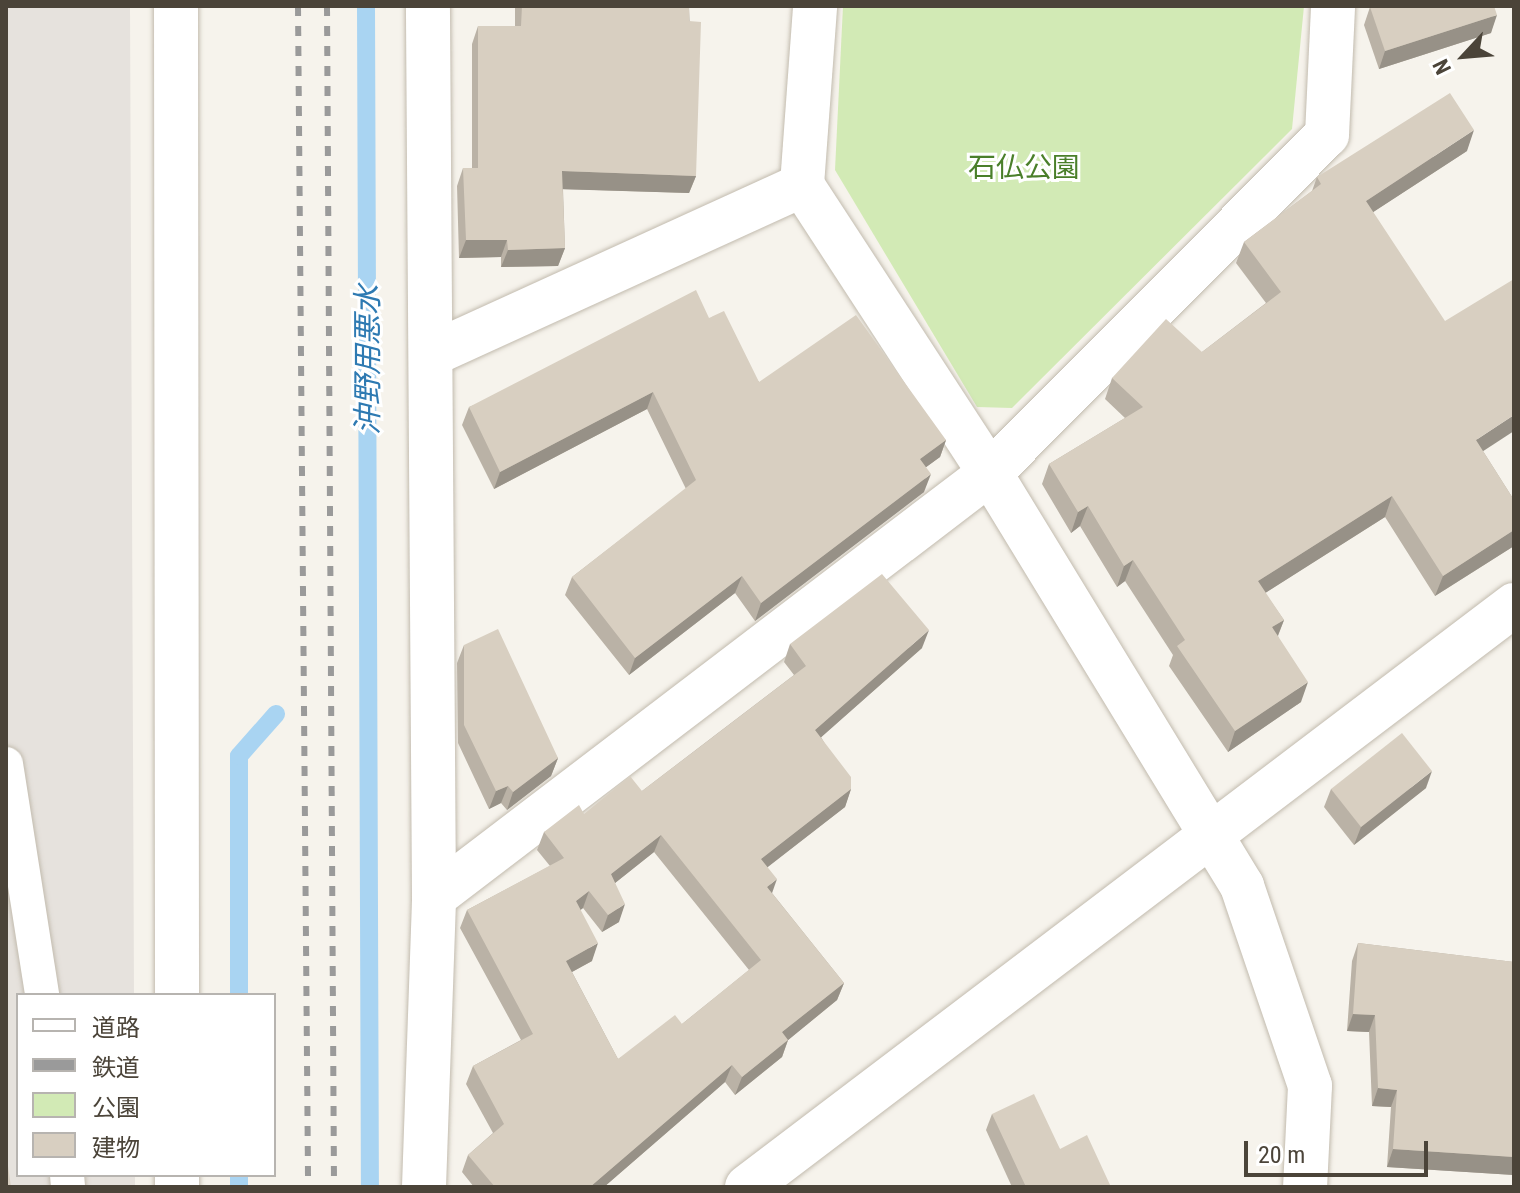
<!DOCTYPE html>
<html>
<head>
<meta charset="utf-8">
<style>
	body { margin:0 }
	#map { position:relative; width:1520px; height:1193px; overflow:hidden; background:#f6f3ec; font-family:"Roboto Condensed","Noto Sans JP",sans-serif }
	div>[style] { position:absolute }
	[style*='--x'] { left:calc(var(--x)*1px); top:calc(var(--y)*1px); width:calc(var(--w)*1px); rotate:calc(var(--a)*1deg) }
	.industrial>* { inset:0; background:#e6e2dd }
	.green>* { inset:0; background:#d2eab5 }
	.stream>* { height:18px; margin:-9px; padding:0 9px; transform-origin:9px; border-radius:9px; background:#a9d4f2 }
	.roads { filter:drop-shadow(0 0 2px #c2bbae) drop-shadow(0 0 2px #c2bbae) }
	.service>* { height:34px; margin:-17px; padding:0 17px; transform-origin:17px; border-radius:17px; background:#fff }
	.minor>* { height:44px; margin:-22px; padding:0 22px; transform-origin:22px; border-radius:22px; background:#fff }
	.tertiary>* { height:44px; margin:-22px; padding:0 22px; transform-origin:22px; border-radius:22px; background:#fff }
	.rail>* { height:6px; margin-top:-3px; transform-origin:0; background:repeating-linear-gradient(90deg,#9a9a9a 0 10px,transparent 0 20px) }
	.wall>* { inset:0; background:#bab2a6 }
	.shaded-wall>* { inset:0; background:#979187 }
	.building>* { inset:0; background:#d8cfc1 }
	span { translate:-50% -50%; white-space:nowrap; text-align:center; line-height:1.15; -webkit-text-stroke:6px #fff; paint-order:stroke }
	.park-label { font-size:28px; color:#4a7f2a }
	.water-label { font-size:30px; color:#2e7ab2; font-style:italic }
	.frame { position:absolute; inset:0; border:8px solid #4b4439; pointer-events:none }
	.legend { position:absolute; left:16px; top:993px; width:260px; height:184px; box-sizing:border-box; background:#fff; border:2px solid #b7b4b0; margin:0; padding:10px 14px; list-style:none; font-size:24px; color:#4b4439 }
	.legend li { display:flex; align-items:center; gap:16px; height:40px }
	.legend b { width:40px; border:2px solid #b7b4b0 }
	.north { position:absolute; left:1424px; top:16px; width:80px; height:80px; -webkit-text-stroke:6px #fff; paint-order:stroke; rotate:244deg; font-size:22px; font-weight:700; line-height:32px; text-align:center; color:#4b4439 }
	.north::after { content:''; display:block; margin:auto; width:28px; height:36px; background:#4b4439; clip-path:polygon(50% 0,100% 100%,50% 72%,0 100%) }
	.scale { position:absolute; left:1244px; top:1141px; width:184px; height:36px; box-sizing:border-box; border:4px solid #4b4439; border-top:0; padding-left:10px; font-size:24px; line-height:28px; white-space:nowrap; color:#4b4439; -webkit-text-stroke:6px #fff; paint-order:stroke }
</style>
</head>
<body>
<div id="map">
	<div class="industrial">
		<div style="clip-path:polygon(6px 6px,130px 6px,134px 995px,18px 995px,18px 1175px,135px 1175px,135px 1187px,6px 1187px)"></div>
	</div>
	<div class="green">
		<div style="clip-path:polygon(843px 6px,1304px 6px,1292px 129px,1012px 408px,977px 407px,835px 170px)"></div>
	</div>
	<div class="stream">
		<div style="--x:366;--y:6;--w:1181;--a:89.81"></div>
		<div style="--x:239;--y:995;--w:239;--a:-90"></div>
		<div style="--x:239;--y:756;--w:56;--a:-48.6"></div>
		<div style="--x:239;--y:1187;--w:12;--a:-90"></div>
	</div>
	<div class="roads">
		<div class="service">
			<div style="--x:6;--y:764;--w:234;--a:81.1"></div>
			<div style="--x:67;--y:1175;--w:12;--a:85"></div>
		</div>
		<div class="minor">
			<div style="--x:176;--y:6;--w:989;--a:89.94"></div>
			<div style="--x:802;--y:185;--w:179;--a:-85.8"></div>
			<div style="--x:432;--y:354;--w:407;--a:-24.5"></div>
			<div style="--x:802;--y:185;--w:344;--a:56.9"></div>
			<div style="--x:990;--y:473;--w:484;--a:58.6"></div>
			<div style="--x:1242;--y:886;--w:211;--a:71.2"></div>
			<div style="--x:1310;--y:1086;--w:101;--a:92.8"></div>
			<div style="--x:434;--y:897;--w:699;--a:-37.33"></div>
			<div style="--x:990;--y:473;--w:477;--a:-45.1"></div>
			<div style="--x:1327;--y:135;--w:129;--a:-87.3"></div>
			<div style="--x:177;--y:1175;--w:12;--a:90"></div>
			<div style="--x:424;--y:1187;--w:290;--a:-88"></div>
			<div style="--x:434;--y:897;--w:891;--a:-90.39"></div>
		</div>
		<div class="tertiary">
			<div style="--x:747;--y:1187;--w:963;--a:-37.19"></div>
		</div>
	</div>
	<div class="rail">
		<div style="--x:298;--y:6;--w:1181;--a:89.51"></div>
		<div style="--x:327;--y:6;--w:1181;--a:89.66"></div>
	</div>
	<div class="wall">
		<div style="clip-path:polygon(515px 6px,689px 6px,696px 176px,689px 193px,563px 189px,565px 248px,558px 266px,501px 267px,501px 257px,459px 258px,457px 186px,463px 168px,472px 168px,472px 44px,478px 26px,515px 26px)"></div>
		<div style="clip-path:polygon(1373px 6px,1494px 6px,1491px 33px,1379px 69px,1364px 25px,1370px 7px)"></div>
		<div style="clip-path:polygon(1467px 151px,1373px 212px,1483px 451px,1514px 500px,1514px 546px,1435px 596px,1385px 517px,1265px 593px,1284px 620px,1278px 636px,1301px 702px,1228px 752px,1169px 666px,1173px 655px,1125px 581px,1117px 587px,1080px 526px,1071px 533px,1042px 484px,1049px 464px,1125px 418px,1105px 399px,1112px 378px,1202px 352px,1266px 303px,1236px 263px,1244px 242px,1312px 191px,1317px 177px)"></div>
		<div style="clip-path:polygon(709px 318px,759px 382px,946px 440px,940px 457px,926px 467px,924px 492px,755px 621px,735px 593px,629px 675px,565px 595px,572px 577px,686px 489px,647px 409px,494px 489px,462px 425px,469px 407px)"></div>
		<div style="clip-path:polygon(evenodd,790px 644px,922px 648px,821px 737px,851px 789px,845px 807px,767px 867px,772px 893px,844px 983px,837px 1000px,788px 1040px,782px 1057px,735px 1095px,725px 1082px,604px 1187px,474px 1187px,462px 1172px,468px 1155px,493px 1133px,466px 1084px,473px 1066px,521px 1040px,460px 928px,467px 910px,550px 866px,537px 850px,544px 832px,642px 791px,794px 675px,784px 662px,790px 644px,654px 852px,749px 970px,682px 1024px,618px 1059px,572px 972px,592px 961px,580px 910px,583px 908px,602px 932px,619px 922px,615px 883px,654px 852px)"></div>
		<div style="clip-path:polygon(464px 645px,558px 758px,551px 776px,507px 810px,501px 803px,489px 809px,458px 743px,457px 663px)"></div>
		<div style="clip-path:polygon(1426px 788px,1354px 845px,1324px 807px,1331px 789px)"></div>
		<div style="clip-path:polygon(1358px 943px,1514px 962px,1514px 1175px,1387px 1167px,1391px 1107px,1372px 1106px,1369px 1032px,1347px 1031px,1352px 961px)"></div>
		<div style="clip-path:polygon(992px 1114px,1060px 1149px,1111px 1187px,1012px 1187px,986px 1130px)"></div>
	</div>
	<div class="shaded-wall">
		<div style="clip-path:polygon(1497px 15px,1491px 33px,1379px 69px,1385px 51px)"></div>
		<div style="clip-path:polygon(1474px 130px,1467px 151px,1358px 222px,1366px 201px)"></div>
		<div style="clip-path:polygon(562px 171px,696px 176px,689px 193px,556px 189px)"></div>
		<div style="clip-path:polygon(466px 240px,507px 240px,501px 257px,459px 258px)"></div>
		<div style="clip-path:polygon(565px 248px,558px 266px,501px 267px,508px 250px)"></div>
		<div style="clip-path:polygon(653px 392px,647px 409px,494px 489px,500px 472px)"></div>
		<div style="clip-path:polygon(1514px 415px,1514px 431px,1468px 461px,1476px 440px)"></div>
		<div style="clip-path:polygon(946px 440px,940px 457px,914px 476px,920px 459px)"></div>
		<div style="clip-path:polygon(931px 474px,924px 492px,755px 621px,761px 603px)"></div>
		<div style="clip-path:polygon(1392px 496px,1385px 517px,1251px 602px,1258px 581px)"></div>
		<div style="clip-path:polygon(1088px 506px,1080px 526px,1071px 533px,1078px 512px)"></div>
		<div style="clip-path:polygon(1514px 530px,1514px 546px,1435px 596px,1443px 576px)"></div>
		<div style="clip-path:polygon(1133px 560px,1125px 581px,1117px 587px,1124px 566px)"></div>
		<div style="clip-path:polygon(742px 576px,735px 593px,629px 675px,635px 658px)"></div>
		<div style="clip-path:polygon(1284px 620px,1276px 640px,1272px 627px)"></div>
		<div style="clip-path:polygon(929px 630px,922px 648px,809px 748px,815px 730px)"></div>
		<div style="clip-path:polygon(1308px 682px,1301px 702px,1228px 752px,1235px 731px)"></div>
		<div style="clip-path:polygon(558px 758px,551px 776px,507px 810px,513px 792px)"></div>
		<div style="clip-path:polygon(1432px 771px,1426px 788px,1354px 845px,1361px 827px)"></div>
		<div style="clip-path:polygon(508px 786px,501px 803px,489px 809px,496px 791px)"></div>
		<div style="clip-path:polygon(851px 789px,845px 807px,755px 877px,761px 859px)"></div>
		<div style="clip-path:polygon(661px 835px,654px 852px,605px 891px,611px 874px)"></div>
		<div style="clip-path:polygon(777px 879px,771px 896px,767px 887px)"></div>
		<div style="clip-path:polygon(589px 891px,583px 908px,569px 919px,576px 901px)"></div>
		<div style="clip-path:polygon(625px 904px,619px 922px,602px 932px,608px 915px)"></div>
		<div style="clip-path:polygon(598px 943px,592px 961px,559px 979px,566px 961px)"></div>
		<div style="clip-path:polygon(844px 983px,837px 1000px,776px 1050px,782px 1032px)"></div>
		<div style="clip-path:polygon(1353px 1014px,1375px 1015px,1369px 1032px,1347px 1031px)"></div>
		<div style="clip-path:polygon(788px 1040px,782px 1057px,735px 1095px,742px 1077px)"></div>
		<div style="clip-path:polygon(732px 1065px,725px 1082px,604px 1187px,590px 1187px)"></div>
		<div style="clip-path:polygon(1378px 1088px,1397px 1090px,1391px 1107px,1372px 1106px)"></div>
		<div style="clip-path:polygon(1393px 1149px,1514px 1157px,1514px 1175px,1387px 1167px)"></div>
	</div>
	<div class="building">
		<div style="clip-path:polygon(522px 6px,689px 6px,689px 21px,701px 22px,696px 176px,562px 171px,565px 248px,508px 250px,507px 240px,466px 240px,463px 168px,478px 168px,478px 26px,521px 26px)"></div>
		<div style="clip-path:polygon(1375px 6px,1494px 6px,1497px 15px,1385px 51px,1370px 7px)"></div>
		<div style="clip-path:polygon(1450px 93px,1474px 130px,1366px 201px,1445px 321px,1514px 279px,1514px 415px,1476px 440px,1514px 500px,1514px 530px,1443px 576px,1392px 496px,1258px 581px,1284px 620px,1272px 627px,1308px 682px,1235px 731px,1177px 646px,1185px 640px,1133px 560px,1124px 566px,1088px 506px,1078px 512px,1049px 464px,1143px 407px,1112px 378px,1166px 319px,1202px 352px,1281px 292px,1244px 242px,1321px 184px,1317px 177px)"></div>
		<div style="clip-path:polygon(696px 290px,709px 318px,724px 311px,759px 382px,856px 315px,946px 440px,920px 459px,931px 474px,761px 603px,742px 576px,635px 658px,572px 577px,696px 480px,653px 392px,500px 472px,469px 407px)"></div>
		<div style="clip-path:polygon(evenodd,882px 574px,929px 630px,815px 730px,851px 777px,851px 789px,761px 859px,777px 879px,767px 887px,844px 983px,782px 1032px,788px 1040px,742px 1077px,732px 1065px,590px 1187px,495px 1187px,468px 1155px,504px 1124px,473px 1066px,533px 1034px,467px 910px,564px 858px,544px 832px,579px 805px,584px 814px,630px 776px,642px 791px,806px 666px,790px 644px,882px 574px,661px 835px,761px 960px,682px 1024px,675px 1015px,618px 1059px,566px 961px,598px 943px,576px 901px,589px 891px,608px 915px,625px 904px,611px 874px,661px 835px)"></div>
		<div style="clip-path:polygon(498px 629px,558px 758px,513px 792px,508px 786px,496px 791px,464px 725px,464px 645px)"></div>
		<div style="clip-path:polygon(1402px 733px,1432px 771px,1361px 827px,1331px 789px)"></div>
		<div style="clip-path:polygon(1358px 943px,1514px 962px,1514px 1157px,1393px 1149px,1397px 1090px,1378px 1088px,1375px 1015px,1353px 1014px)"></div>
		<div style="clip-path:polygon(1034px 1094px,1060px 1149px,1087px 1135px,1111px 1187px,1026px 1187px,992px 1114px)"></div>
		<div style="clip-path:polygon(6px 1152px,11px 1187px,6px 1187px)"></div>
	</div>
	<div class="park-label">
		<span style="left:1024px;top:168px">石仏公園</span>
	</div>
	<div class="water-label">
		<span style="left:368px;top:360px;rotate:-90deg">沖野用悪水</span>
	</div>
	<div class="frame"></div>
	<ul class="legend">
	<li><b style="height:10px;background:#fff"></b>道路</li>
	<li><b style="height:10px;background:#9a9a9a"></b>鉄道</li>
	<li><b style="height:22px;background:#d2eab5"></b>公園</li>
	<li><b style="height:22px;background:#d8cfc1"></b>建物</li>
	</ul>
	<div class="north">N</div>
	<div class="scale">20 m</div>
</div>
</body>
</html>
